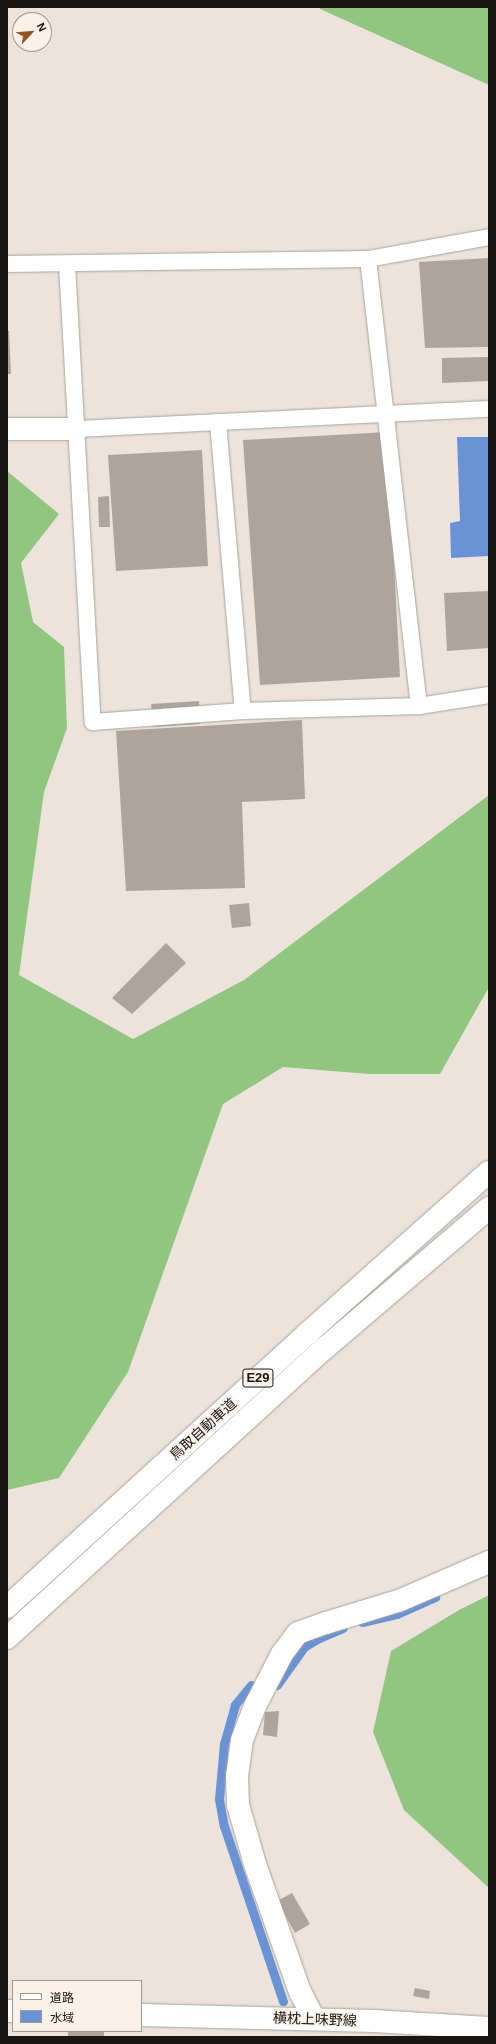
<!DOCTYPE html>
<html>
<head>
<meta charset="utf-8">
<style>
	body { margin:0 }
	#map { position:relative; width:496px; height:2044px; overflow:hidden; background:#ece4dc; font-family:Arial,"Noto Sans JP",sans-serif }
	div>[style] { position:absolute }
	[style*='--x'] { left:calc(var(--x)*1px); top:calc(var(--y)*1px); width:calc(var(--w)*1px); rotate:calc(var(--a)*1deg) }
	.forest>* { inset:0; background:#92c57f }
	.water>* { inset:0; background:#6a93d6 }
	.stream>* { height:9px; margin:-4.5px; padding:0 4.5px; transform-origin:4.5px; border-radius:4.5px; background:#6a93d6 }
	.building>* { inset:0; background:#ada59d }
	.roads { filter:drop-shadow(0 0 1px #a9a29a) drop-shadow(0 0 1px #a9a29a) }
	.service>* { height:16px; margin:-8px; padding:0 8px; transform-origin:8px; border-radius:8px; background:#fff }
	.minor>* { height:22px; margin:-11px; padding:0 11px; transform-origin:11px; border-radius:11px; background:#fff }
	.motorway>* { height:22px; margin:-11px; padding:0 11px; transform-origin:11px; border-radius:11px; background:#fff }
	span { translate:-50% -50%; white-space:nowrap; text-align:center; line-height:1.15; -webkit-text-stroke:3.5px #faf1e9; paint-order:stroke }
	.shield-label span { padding:1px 3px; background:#faf1e9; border:1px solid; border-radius:3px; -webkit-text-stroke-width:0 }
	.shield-label { font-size:13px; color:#191613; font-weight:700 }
	.street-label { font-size:14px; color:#191613 }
	.frame { position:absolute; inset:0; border:8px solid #191613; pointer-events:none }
	.legend { position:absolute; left:12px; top:1980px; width:130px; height:52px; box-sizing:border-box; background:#faf1e9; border:1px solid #a09993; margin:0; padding:5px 7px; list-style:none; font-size:12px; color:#191613 }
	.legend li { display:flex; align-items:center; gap:8px; height:20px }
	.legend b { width:20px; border:1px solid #a09993 }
	.north { position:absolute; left:12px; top:12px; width:40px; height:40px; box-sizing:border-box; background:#faf1e9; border:1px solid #a09993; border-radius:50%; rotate:64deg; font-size:11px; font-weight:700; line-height:16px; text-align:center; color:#191613 }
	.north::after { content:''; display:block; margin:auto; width:14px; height:18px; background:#975226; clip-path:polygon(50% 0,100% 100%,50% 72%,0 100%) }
</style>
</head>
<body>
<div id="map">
	<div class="forest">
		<div style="clip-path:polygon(319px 7px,489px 7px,489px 85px,320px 9px)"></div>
		<div style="clip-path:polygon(7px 471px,59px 514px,21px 563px,33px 622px,64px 647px,67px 728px,44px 792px,19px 975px,133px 1039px,244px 980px,489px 795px,489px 987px,440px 1074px,369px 1074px,283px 1067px,223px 1104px,128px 1372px,59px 1478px,7px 1490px)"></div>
		<div style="clip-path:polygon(489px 1595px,489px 1888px,404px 1810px,373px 1732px,391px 1651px,459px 1610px)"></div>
	</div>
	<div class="water">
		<div style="clip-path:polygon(457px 437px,489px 437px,489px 556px,451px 558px,450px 523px,460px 521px)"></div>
	</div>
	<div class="stream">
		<div style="--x:362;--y:1622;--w:36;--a:-13"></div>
		<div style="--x:397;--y:1614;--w:42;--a:-24.1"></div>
		<div style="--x:251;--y:1685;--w:26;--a:129"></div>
		<div style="--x:235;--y:1705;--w:41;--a:105.8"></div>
		<div style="--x:224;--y:1744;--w:55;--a:95.2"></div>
		<div style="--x:219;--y:1799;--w:27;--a:80"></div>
		<div style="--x:224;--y:1826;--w:185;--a:71.4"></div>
		<div style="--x:277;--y:1685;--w:47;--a:-54.6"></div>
		<div style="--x:304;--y:1647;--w:17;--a:-31"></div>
		<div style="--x:319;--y:1638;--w:26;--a:-23"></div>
	</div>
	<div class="building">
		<div style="clip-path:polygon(489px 258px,489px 347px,425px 348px,419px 262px)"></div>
		<div style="clip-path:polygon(7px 331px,9px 331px,11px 374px,7px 374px)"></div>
		<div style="clip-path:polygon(489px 357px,489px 381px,442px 383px,442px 358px)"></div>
		<div style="clip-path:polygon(387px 432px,400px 677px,260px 685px,243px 440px)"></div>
		<div style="clip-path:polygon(202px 450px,208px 566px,116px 571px,108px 455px)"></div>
		<div style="clip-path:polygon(109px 496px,110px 527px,99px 527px,98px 497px)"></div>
		<div style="clip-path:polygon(489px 591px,489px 648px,447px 651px,444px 593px)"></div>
		<div style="clip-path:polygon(199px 701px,200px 724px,153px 727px,151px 704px)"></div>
		<div style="clip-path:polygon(302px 720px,305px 799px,242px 802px,245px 888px,126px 891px,116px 731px)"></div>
		<div style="clip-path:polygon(249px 903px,251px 926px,232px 928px,229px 905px)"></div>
		<div style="clip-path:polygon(166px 943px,186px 963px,132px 1014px,112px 998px)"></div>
		<div style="clip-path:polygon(279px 1711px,277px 1737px,263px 1735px,265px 1712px)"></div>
		<div style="clip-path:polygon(292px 1893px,310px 1924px,295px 1933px,277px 1901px)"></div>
		<div style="clip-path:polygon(415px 1988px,430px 1991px,429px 1999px,413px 1996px)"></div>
		<div style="clip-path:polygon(68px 2031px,104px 2031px,104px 2037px,68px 2037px)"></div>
	</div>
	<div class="roads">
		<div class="service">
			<div style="--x:368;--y:259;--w:450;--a:83.5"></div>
			<div style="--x:7;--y:264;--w:361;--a:-0.8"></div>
			<div style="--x:368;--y:259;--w:123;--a:-10.3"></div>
			<div style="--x:67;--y:264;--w:459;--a:86.8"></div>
			<div style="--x:93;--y:722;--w:150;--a:-4.2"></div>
			<div style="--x:243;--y:711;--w:176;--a:-1.6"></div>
			<div style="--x:419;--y:706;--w:71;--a:-8.9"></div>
			<div style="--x:218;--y:422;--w:290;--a:85.1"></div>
			<div style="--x:77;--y:429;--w:412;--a:-2.8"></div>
		</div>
		<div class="minor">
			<div style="--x:7;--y:429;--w:70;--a:0"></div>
			<div style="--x:7;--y:2011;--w:6;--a:0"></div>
			<div style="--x:141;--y:2015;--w:233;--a:1.5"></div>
			<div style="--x:374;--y:2021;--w:115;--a:3.5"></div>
			<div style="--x:314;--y:2019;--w:30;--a:-117"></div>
			<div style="--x:300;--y:1992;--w:136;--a:-109.4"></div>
			<div style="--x:255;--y:1864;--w:61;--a:-106.1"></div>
			<div style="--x:238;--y:1805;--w:29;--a:-92"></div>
			<div style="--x:237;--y:1776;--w:36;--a:-82"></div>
			<div style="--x:242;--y:1740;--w:39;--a:-69"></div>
			<div style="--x:256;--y:1704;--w:56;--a:-62.5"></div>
			<div style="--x:282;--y:1654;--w:26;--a:-53"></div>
			<div style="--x:298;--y:1633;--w:30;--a:-20"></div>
			<div style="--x:326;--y:1623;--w:78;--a:-17"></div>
			<div style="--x:401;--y:1600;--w:96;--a:-23.4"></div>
		</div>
		<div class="motorway">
			<div style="--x:7;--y:1607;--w:407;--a:-42.3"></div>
			<div style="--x:308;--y:1333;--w:242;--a:-41.7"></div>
			<div style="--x:7;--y:1638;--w:430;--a:-42.4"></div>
			<div style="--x:325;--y:1348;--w:216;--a:-40.5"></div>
		</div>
	</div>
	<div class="shield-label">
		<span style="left:258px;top:1378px">E29</span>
	</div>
	<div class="street-label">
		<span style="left:203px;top:1429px;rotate:-42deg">鳥取自動車道</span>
		<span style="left:315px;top:2019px;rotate:2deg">横枕上味野線</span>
	</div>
	<div class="frame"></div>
	<ul class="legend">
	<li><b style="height:5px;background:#fff"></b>道路</li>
	<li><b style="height:11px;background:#6a93d6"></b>水域</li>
	</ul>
	<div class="north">N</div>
</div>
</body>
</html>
